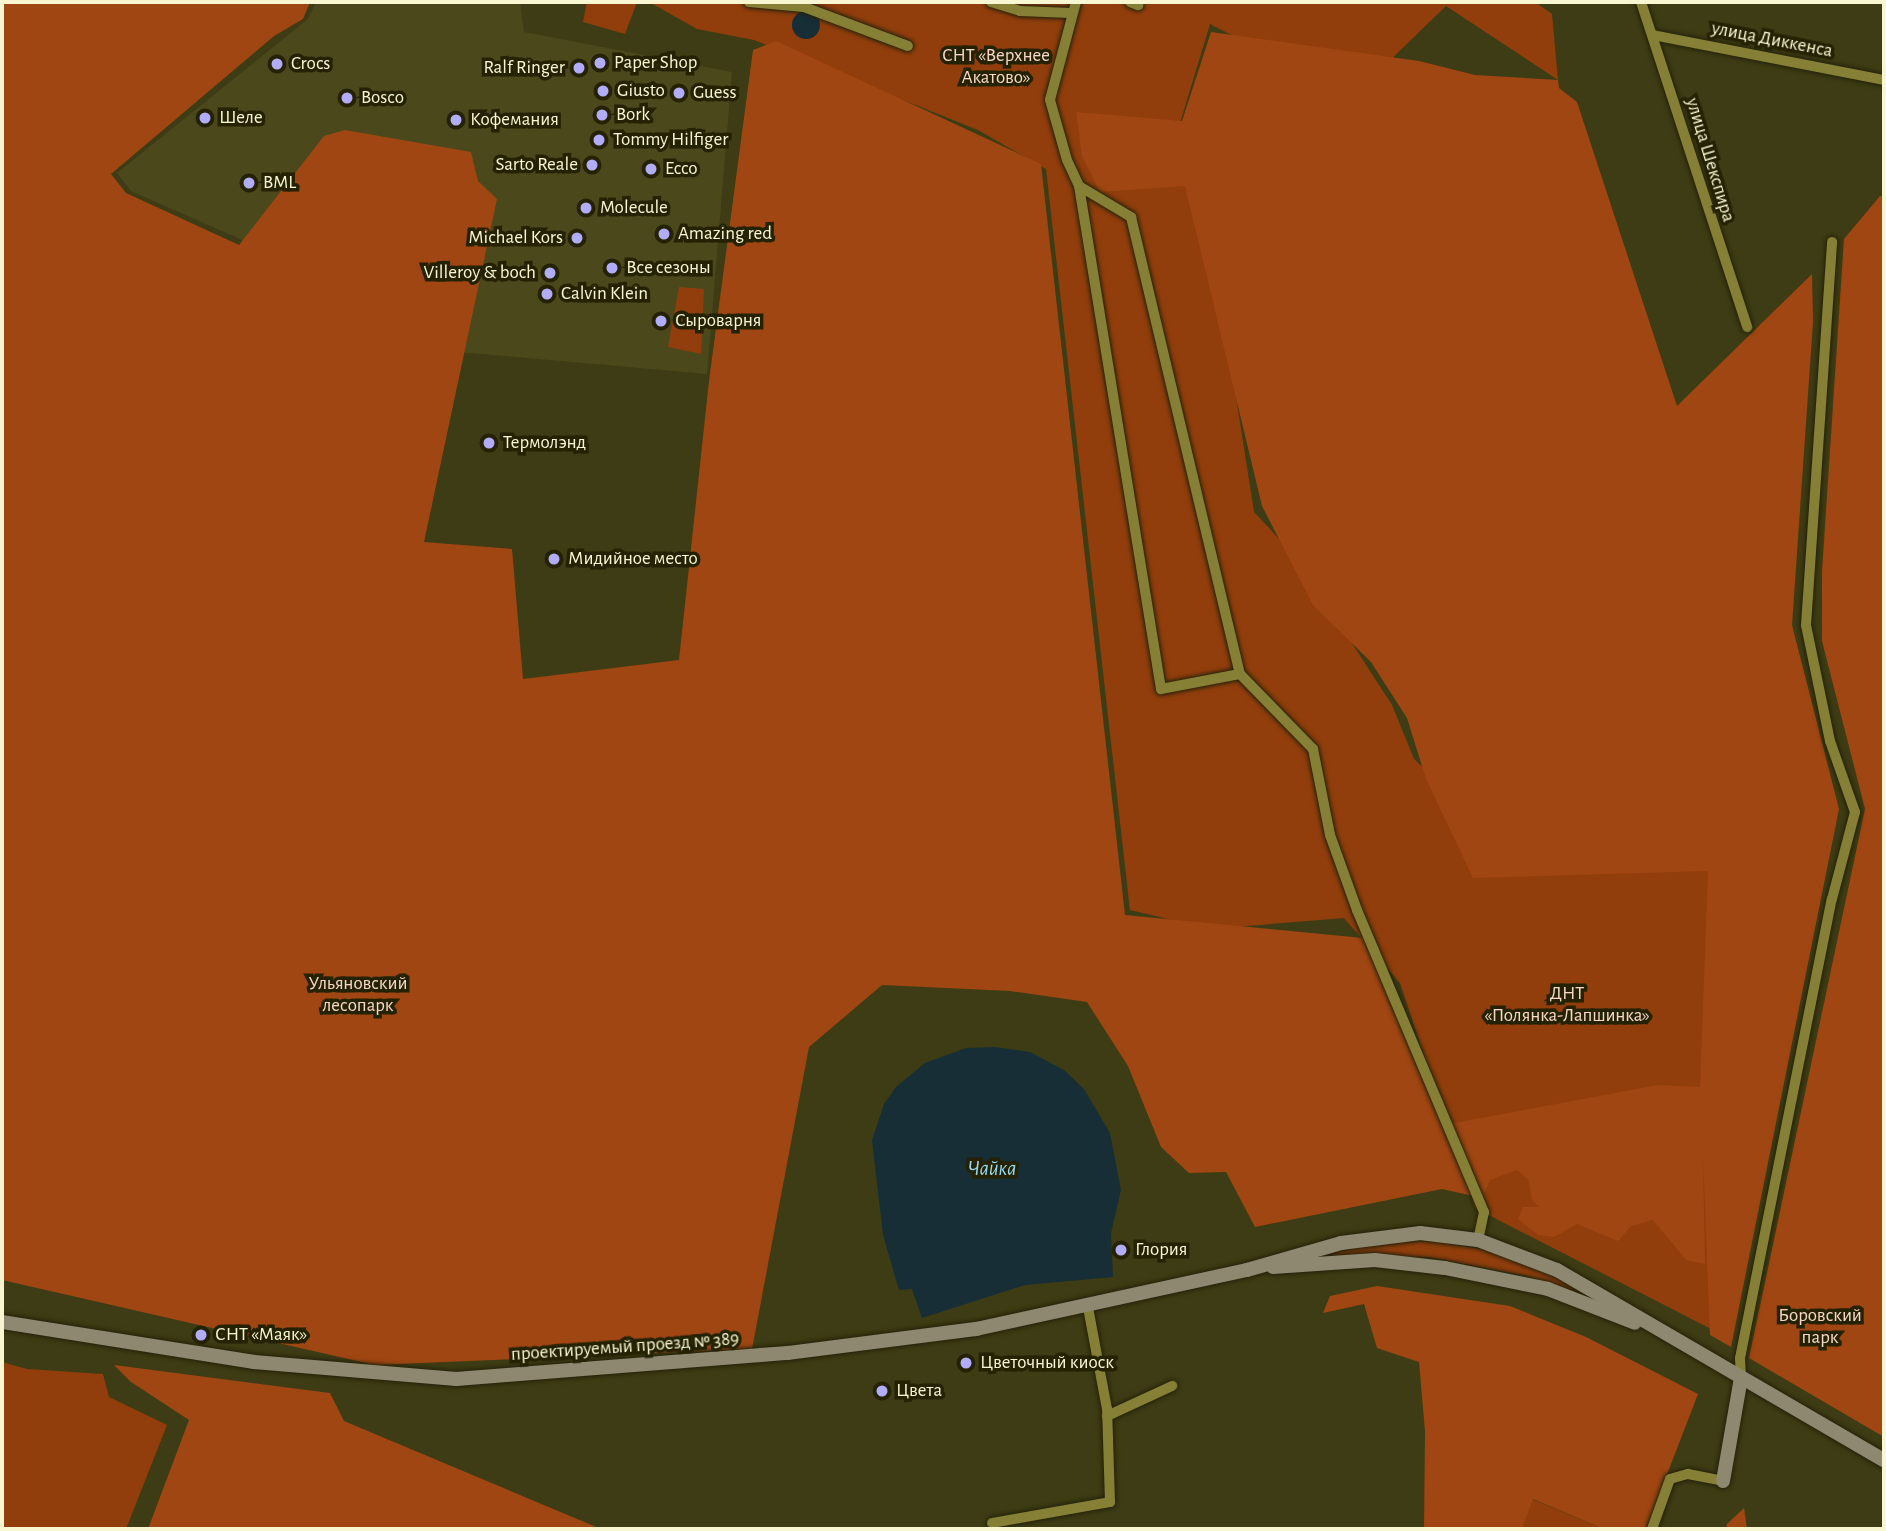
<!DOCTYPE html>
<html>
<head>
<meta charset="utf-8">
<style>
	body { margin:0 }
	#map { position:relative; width:1886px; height:1531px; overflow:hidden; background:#3e3c14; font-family:"Alegreya Sans",sans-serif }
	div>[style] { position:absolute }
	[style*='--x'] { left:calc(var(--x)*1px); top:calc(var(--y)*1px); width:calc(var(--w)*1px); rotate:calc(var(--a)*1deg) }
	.built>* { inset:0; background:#4b481b }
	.green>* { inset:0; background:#913e0c }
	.forest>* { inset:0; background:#a04612 }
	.water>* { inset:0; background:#172e37 }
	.round { border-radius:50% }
	.roads { filter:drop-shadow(0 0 2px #24220a) drop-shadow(0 0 2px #24220a) }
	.street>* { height:10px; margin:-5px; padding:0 5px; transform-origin:5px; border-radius:5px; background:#858035 }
	.secondary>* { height:14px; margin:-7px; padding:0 7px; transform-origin:7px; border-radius:7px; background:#8d886f }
	.dots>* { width:19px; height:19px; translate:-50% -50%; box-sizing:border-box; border:4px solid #242203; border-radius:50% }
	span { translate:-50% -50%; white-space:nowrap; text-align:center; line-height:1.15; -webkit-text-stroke:7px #242203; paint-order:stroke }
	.street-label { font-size:19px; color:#f8f7d2 }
	.park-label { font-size:19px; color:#f7d8ca }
	.poi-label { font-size:19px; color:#f8f7d2 }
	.left { translate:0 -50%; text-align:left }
	.right { translate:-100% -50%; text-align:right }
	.water-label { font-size:21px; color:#97dbf7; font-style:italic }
	.frame { position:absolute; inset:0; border:4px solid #f8f7d2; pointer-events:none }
</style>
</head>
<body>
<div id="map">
	<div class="built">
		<div style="clip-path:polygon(316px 2px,520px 2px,524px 32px,732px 72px,707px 374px,391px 346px,240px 239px,131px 191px,117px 173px,308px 19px)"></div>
	</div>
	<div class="green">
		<div style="clip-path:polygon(587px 2px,637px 2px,625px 34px,583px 22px)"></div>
		<div style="clip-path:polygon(649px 2px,1535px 2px,1552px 14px,1558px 80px,1446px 6px,1381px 69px,1307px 74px,1210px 24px,1180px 123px,1213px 250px,1254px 512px,1296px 557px,1392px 705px,1414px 759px,1511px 849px,1720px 862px,1717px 1332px,1475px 1208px,1400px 983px,1344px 918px,1211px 929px,1130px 910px,1046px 169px,978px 130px,754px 40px,697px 29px)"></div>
		<div style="clip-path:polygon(679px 287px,704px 289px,701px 354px,668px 347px)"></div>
		<div style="clip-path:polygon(1433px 1241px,1492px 1251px,1531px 1265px,1597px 1299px,1527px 1276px,1429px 1257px,1317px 1255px,1396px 1242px)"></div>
		<div style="clip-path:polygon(2px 1362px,27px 1369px,103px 1374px,109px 1397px,167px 1425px,126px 1529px,2px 1529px)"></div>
		<div style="clip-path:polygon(1532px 1499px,1604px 1529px,1522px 1529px)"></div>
	</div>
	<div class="forest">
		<div style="clip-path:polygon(2px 2px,310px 2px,303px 19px,274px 36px,111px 174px,126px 193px,239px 245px,324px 136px,345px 130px,471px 152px,478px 181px,497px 199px,424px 542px,512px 549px,523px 679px,679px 660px,709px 381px,753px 50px,776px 41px,1041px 164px,1125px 915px,1363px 938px,1449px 1124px,1658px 1085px,1700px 1087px,1708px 871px,1473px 878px,1426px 779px,1407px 718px,1371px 662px,1313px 605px,1262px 506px,1185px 186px,1100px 192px,1082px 156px,1076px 112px,1182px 121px,1211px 32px,1419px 61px,1475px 75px,1558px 80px,1559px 88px,1577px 102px,1677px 406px,1812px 274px,1813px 322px,1792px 625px,1839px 809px,1731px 1347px,1710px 1335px,1703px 1156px,1705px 1264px,1686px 1260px,1653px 1220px,1631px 1226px,1618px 1241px,1577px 1224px,1554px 1237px,1538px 1235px,1518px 1219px,1523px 1207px,1539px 1207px,1532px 1199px,1528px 1179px,1517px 1170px,1490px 1180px,1482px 1198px,1442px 1189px,1255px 1227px,1226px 1172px,1189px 1173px,1161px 1147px,1128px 1066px,1087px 1002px,1010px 991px,882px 985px,809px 1047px,752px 1349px,375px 1365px,2px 1280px)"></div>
		<div style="clip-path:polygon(1880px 196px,1884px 197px,1884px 1437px,1749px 1358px,1865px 809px,1822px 641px,1822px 571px,1844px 239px)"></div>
		<div style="clip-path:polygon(1377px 1286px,1510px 1306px,1586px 1337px,1698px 1394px,1646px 1529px,1604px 1529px,1533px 1499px,1522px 1529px,1424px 1529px,1425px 1431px,1419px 1362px,1377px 1348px,1364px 1304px,1323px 1313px,1330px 1296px)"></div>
		<div style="clip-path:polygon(114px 1365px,330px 1393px,344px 1421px,601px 1529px,148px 1529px,189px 1420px,131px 1382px)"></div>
		<div style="clip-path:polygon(1744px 1508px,1747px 1529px,1726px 1529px,1727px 1524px)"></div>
	</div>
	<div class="water">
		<div class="round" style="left:792px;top:11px;width:28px;height:28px"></div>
		<div style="clip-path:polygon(995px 1047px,1030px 1052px,1064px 1070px,1084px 1089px,1110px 1133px,1121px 1190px,1111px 1233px,1113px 1277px,1025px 1285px,922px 1318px,912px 1289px,899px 1290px,883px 1235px,872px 1140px,884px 1104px,896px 1087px,925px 1063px,966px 1048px)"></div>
	</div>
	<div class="roads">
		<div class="street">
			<div style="--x:749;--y:2;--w:55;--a:5.2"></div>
			<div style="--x:804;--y:7;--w:111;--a:20.6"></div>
			<div style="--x:991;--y:2;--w:30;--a:17"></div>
			<div style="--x:1020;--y:11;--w:51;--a:2.2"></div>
			<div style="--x:1076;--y:2;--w:101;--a:104.9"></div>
			<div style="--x:1050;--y:100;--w:62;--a:74.2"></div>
			<div style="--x:1067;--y:160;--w:29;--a:65"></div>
			<div style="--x:1079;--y:186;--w:510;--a:80.74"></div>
			<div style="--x:1161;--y:689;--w:80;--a:-10.8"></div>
			<div style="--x:1130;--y:2;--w:9;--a:21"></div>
			<div style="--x:1641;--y:2;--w:342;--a:71.9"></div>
			<div style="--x:1653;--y:35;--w:235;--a:11"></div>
			<div style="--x:1079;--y:186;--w:61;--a:30.8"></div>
			<div style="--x:1131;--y:217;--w:470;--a:76.6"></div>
			<div style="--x:1240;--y:674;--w:105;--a:45.8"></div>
			<div style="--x:1313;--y:749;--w:88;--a:78.8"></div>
			<div style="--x:1330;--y:835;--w:80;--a:70.2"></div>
			<div style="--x:1357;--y:910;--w:328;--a:67.2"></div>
			<div style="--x:1484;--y:1212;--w:29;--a:102"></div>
			<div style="--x:1741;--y:1378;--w:20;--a:-93"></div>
			<div style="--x:1740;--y:1358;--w:468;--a:-78.7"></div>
			<div style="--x:1832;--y:899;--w:90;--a:-75.2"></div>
			<div style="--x:1855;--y:812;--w:75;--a:-109.4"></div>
			<div style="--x:1830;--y:741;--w:118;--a:-101.7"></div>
			<div style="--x:1806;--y:625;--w:384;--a:-86.1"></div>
			<div style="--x:1107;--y:1416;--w:72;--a:-24.8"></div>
			<div style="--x:992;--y:1523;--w:120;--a:-10.1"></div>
			<div style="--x:1110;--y:1502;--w:93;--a:-91.8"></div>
			<div style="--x:1107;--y:1409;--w:104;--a:-100.6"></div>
			<div style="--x:1652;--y:1529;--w:53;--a:-70.2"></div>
			<div style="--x:1670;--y:1479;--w:19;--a:-16"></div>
			<div style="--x:1688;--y:1474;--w:36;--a:11"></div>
		</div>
		<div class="secondary">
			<div style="--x:1273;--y:1267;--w:102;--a:-3.9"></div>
			<div style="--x:1375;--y:1260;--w:70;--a:6.5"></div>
			<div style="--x:1445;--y:1268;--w:105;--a:11.5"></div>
			<div style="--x:1548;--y:1289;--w:93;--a:21.3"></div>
			<div style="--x:2;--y:1322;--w:255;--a:9"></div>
			<div style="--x:254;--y:1362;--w:203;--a:4.8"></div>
			<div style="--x:456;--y:1379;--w:333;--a:-4.5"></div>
			<div style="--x:788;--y:1353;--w:190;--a:-7.3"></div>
			<div style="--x:976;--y:1329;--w:277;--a:-12.3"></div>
			<div style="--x:1247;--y:1270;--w:98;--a:-16"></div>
			<div style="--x:1341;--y:1243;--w:80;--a:-7.2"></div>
			<div style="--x:1420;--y:1233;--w:58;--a:6.9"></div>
			<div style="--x:1478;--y:1240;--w:85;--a:20.8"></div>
			<div style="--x:1557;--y:1270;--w:378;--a:30.2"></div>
			<div style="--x:1723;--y:1481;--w:105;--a:-80.1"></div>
		</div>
	</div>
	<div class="dots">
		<div style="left:600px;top:63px;background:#b1adfa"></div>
		<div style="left:277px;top:64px;background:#b1adfa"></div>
		<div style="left:579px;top:68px;background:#b1adfa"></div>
		<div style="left:603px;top:91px;background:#b1adfa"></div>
		<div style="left:679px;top:93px;background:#b1adfa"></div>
		<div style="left:347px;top:98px;background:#b1adfa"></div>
		<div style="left:602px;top:115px;background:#b1adfa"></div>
		<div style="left:205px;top:118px;background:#b1adfa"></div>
		<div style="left:456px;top:120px;background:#b1adfa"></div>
		<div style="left:599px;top:140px;background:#b1adfa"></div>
		<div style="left:592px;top:165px;background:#b1adfa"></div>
		<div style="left:651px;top:169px;background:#b1adfa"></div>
		<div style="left:249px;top:183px;background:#b1adfa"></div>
		<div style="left:586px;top:208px;background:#b1adfa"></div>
		<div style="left:664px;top:234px;background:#b1adfa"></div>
		<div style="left:577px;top:238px;background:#b1adfa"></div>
		<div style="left:612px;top:268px;background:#b1adfa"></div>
		<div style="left:550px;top:273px;background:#b1adfa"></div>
		<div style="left:547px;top:294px;background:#b1adfa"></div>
		<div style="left:661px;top:321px;background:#b1adfa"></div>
		<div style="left:489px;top:443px;background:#b1adfa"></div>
		<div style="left:554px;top:559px;background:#b1adfa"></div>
		<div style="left:1121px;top:1250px;background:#b1adfa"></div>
		<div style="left:201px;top:1335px;background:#b1adfa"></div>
		<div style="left:966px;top:1363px;background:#b1adfa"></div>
		<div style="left:882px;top:1391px;background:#b1adfa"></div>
	</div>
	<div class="street-label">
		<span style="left:1772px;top:40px;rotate:11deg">улица Диккенса</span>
		<span style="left:1710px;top:160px;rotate:73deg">улица Шекспира</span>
		<span style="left:625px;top:1347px;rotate:-4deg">проектируемый проезд № 389</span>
	</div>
	<div class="park-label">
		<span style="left:996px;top:67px">СНТ «Верхнее<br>Акатово»</span>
		<span style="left:358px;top:995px">Ульяновский<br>лесопарк</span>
		<span style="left:1567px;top:1005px">ДНТ<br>«Полянка-Лапшинка»</span>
		<span style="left:1820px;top:1327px">Боровский<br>парк</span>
	</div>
	<div class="poi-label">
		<span class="left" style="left:614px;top:63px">Paper Shop</span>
		<span class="left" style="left:291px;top:64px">Crocs</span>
		<span class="right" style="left:565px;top:68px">Ralf Ringer</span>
		<span class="left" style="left:617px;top:91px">Giusto</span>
		<span class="left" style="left:693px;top:93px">Guess</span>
		<span class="left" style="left:361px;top:98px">Bosco</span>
		<span class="left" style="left:616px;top:115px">Bork</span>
		<span class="left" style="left:219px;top:118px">Шеле</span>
		<span class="left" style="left:470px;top:120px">Кофемания</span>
		<span class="left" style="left:613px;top:140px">Tommy Hilfiger</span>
		<span class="right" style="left:578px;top:165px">Sarto Reale</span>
		<span class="left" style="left:665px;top:169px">Ecco</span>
		<span class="left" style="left:263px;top:183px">BML</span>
		<span class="left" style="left:600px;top:208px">Molecule</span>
		<span class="left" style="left:678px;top:234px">Amazing red</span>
		<span class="right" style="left:563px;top:238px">Michael Kors</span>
		<span class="left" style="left:626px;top:268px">Все сезоны</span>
		<span class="right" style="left:536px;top:273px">Villeroy &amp; boch</span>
		<span class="left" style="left:561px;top:294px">Calvin Klein</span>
		<span class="left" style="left:675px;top:321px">Сыроварня</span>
		<span class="left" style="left:503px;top:443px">Термолэнд</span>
		<span class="left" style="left:568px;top:559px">Мидийное место</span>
		<span class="left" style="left:1135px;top:1250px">Глория</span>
		<span class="left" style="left:215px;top:1335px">СНТ «Маяк»</span>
		<span class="left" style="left:980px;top:1363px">Цветочный киоск</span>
		<span class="left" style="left:896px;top:1391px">Цвета</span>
	</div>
	<div class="water-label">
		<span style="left:992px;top:1169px">Чайка</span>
	</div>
	<div class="frame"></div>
</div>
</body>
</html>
